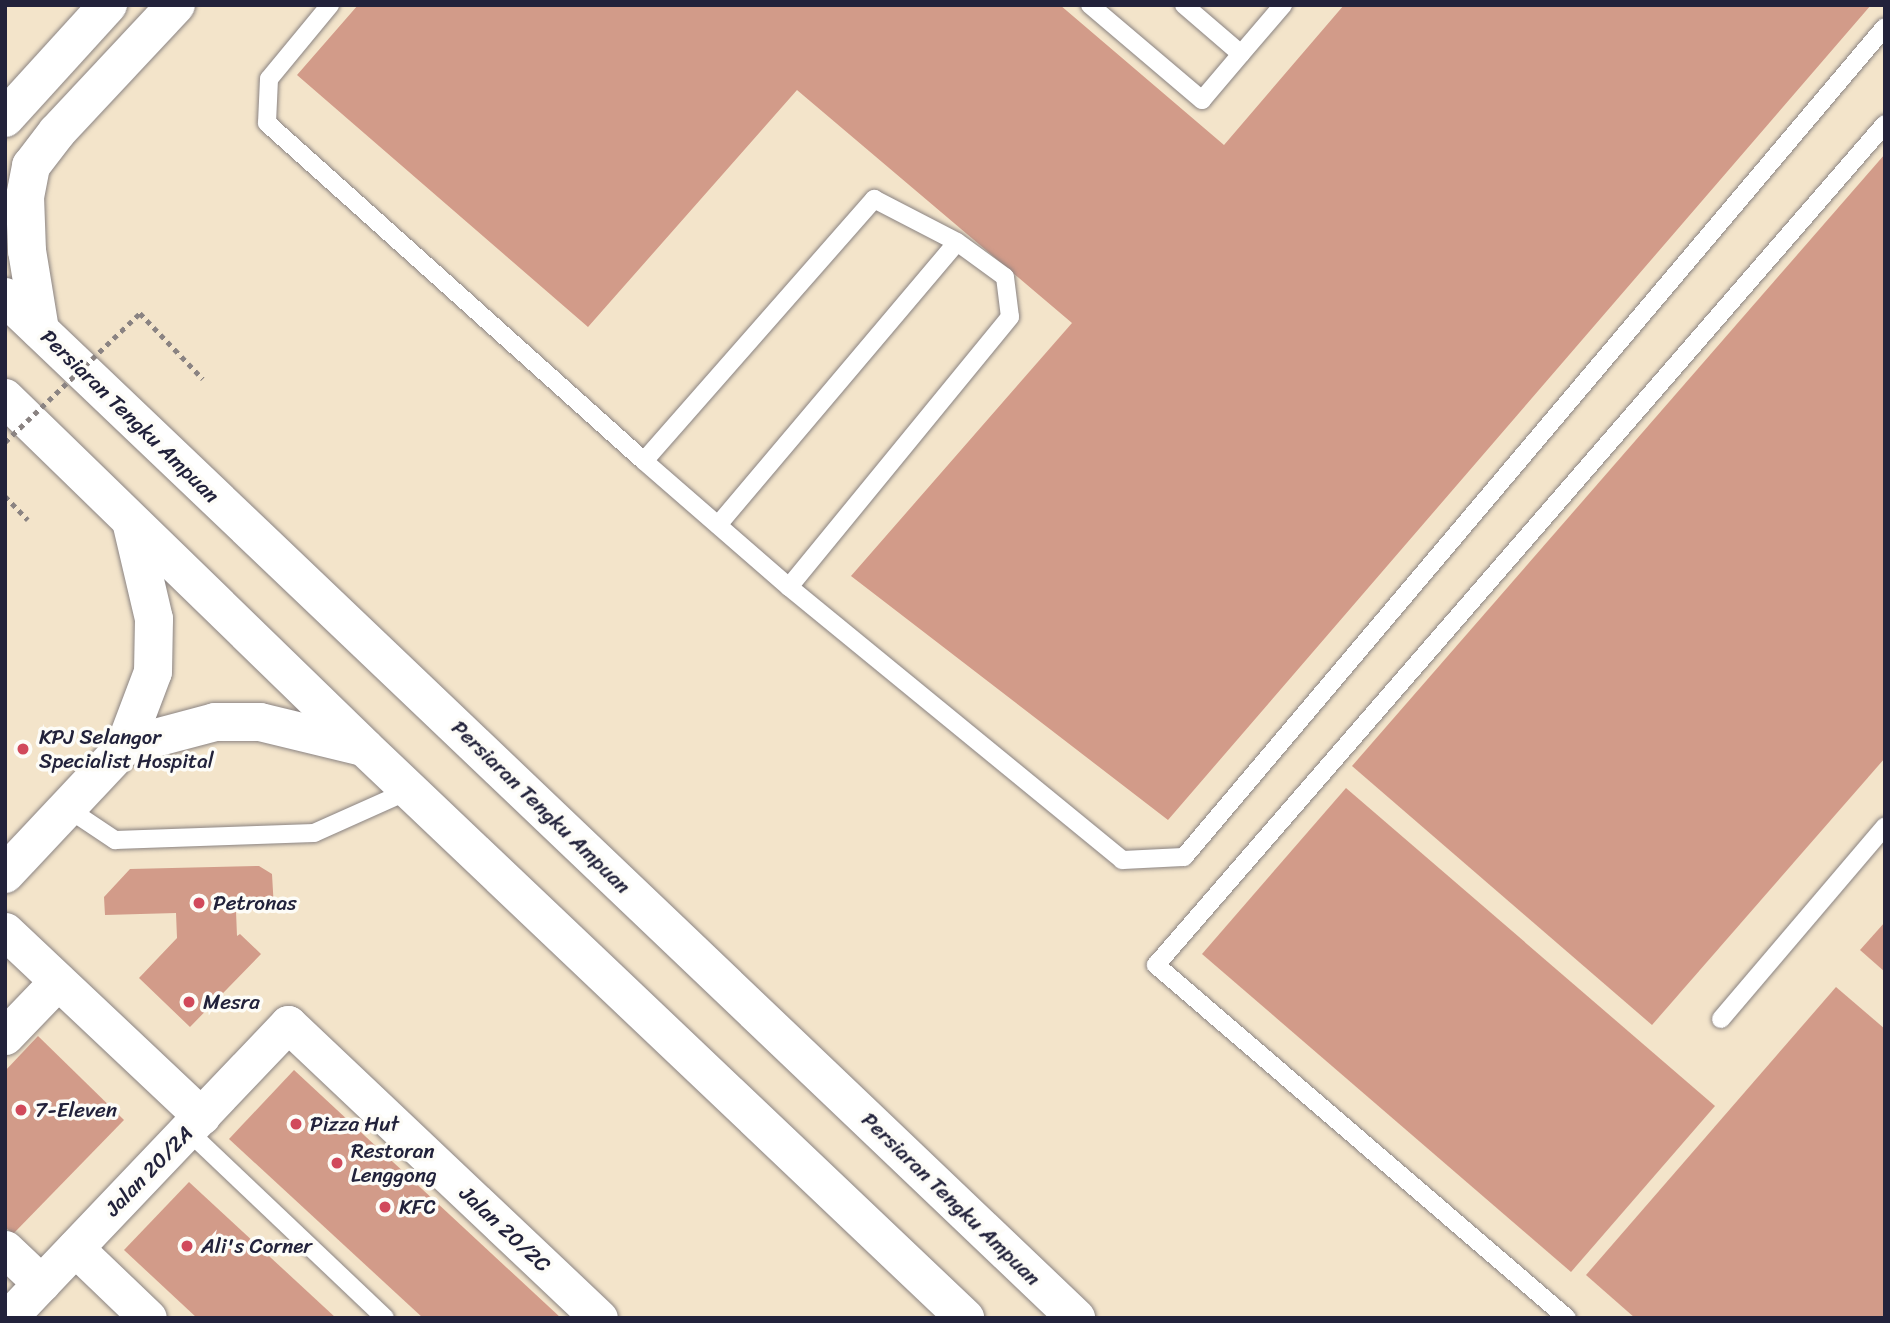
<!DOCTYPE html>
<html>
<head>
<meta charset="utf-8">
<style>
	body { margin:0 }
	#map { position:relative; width:1890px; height:1323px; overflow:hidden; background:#f3e4ca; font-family:Sriracha,sans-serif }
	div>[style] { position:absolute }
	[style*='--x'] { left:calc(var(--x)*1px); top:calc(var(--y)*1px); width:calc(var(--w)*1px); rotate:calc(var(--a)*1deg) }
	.building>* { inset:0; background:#d29b89 }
	.path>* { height:4.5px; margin-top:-2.25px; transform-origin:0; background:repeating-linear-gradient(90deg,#8a8382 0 5px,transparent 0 10px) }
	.roads { filter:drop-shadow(0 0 2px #8a8382) drop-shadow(0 0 2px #8a8382) }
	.service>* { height:18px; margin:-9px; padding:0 9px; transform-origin:9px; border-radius:9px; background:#fff }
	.minor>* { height:37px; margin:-18.5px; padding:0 18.5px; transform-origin:18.5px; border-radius:18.5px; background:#fff }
	.tertiary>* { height:38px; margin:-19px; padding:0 19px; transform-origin:19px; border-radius:19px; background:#fff }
	.secondary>* { height:38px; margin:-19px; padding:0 19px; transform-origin:19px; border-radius:19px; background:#fff }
	.primary>* { height:38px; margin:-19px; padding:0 19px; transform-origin:19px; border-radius:19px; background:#fff }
	.path-bridge>* { height:4.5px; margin-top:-2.25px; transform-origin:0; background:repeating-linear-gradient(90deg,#8a8382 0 5px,transparent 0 10px) }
	.dots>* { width:19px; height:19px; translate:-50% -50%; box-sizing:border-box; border:4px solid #fdfcf7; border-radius:50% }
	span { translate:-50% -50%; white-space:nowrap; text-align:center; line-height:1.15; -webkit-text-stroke:7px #fdfcf7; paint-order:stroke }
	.street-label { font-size:21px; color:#22223b }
	.poi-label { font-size:21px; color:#22223b }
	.left { translate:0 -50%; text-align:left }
	.frame { position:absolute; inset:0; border:7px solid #22223b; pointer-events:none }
</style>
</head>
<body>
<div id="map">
	<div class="building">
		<div style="clip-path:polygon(358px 5px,1060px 5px,1224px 145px,1344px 5px,1871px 5px,1168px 820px,851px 576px,1072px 323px,797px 90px,588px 327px,297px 75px)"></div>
		<div style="clip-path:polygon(1885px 154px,1885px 758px,1652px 1025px,1352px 766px)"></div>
		<div style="clip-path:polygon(1346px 788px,1715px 1106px,1571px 1272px,1202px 954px)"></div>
		<div style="clip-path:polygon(259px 866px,272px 874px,274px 909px,236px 911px,237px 936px,240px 934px,261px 954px,190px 1027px,139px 978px,177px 938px,176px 913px,105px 915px,104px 897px,130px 869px)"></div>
		<div style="clip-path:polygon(1885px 922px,1885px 972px,1860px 950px)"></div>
		<div style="clip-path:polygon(1836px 987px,1885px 1029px,1885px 1318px,1635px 1318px,1586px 1275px)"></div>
		<div style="clip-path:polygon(38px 1036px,124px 1120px,13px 1234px,5px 1227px,5px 1071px)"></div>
		<div style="clip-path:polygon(294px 1070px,561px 1318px,423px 1318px,229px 1139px)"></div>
		<div style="clip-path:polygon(189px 1182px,336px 1318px,197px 1318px,124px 1250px)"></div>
	</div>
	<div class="path">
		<div style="--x:140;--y:313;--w:91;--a:46.3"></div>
		<div style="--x:5;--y:496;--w:33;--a:46"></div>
	</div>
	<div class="roads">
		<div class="service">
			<div style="--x:330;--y:5;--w:96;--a:129.5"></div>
			<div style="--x:269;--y:79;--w:44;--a:92.6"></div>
			<div style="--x:267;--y:123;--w:506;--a:41.88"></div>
			<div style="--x:644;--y:461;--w:192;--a:41"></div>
			<div style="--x:789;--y:587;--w:431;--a:39.3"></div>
			<div style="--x:1122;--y:860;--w:62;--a:-2.8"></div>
			<div style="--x:1184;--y:857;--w:1086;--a:-49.82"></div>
			<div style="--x:1090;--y:5;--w:147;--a:40.3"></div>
			<div style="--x:1202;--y:100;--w:60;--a:-49.7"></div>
			<div style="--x:1184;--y:5;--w:75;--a:40.7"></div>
			<div style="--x:1241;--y:54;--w:65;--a:-49.4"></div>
			<div style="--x:644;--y:461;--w:349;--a:-48.7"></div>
			<div style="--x:874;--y:199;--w:93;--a:27.4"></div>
			<div style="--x:957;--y:242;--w:59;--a:36.1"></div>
			<div style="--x:1005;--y:277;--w:40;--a:82.9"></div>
			<div style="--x:1010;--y:317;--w:349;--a:129.3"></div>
			<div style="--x:718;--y:525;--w:370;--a:-49.8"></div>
			<div style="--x:67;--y:808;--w:58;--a:33.7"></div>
			<div style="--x:115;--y:840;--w:199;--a:-2"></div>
			<div style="--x:314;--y:833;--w:105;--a:-24.1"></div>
			<div style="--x:1721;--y:1019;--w:253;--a:-49.6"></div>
			<div style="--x:187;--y:1130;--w:273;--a:43.5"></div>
			<div style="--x:1567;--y:1318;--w:542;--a:-139.34"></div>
			<div style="--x:1156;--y:965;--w:1113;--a:-49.08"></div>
		</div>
		<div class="minor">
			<div style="--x:5;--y:931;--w:270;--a:43.3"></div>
			<div style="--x:5;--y:1036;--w:76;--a:-46.1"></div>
			<div style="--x:75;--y:1248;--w:101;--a:43.8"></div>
			<div style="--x:5;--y:1249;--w:50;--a:43.4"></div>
			<div style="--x:8;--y:1318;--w:406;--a:-46.4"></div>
			<div style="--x:288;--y:1024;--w:428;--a:43.4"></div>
		</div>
		<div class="tertiary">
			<div style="--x:5;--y:874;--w:175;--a:-46.8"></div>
		</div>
		<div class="secondary">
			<div style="--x:5;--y:118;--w:153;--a:-47.7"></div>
			<div style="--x:40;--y:330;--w:80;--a:-99.3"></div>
			<div style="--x:27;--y:251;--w:54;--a:-92.1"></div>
			<div style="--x:25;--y:197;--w:32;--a:-79"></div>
			<div style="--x:31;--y:166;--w:43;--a:-52.6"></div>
			<div style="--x:57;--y:132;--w:174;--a:-46.9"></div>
		</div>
		<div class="primary">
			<div style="--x:5;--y:297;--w:1480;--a:43.63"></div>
			<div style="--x:5;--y:398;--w:502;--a:44.19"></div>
			<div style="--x:365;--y:748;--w:828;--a:43.53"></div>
			<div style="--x:125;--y:746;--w:93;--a:-14.9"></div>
			<div style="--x:215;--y:722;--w:45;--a:0"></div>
			<div style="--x:260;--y:722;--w:106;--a:13.6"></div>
			<div style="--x:125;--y:746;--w:79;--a:-69.3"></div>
			<div style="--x:153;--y:672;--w:53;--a:-88.9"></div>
			<div style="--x:154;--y:619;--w:97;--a:-103.2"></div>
		</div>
	</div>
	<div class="path-bridge">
		<div style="--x:5;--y:442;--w:187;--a:-43.7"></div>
	</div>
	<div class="dots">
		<div style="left:23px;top:749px;background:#d1495b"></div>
		<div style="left:199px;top:903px;background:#d1495b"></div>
		<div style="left:189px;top:1002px;background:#d1495b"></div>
		<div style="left:21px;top:1110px;background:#d1495b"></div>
		<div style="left:296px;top:1124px;background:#d1495b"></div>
		<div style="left:337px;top:1163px;background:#d1495b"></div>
		<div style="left:385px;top:1207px;background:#d1495b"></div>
		<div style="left:187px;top:1246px;background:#d1495b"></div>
	</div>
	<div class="street-label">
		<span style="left:130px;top:416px;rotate:44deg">Persiaran Tengku Ampuan</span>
		<span style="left:541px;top:807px;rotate:44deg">Persiaran Tengku Ampuan</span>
		<span style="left:149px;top:1171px;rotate:-46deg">Jalan 20/2A</span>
		<span style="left:951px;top:1199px;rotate:44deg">Persiaran Tengku Ampuan</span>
		<span style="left:505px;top:1229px;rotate:43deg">Jalan 20/2C</span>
	</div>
	<div class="poi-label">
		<span class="left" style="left:39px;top:749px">KPJ Selangor<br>Specialist Hospital</span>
		<span class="left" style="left:213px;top:903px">Petronas</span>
		<span class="left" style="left:203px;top:1002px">Mesra</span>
		<span class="left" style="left:35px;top:1110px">7-Eleven</span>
		<span class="left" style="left:310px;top:1124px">Pizza Hut</span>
		<span class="left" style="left:351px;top:1163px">Restoran<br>Lenggong</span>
		<span class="left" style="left:399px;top:1207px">KFC</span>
		<span class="left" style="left:201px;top:1246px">Ali's Corner</span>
	</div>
	<div class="frame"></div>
</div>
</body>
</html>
